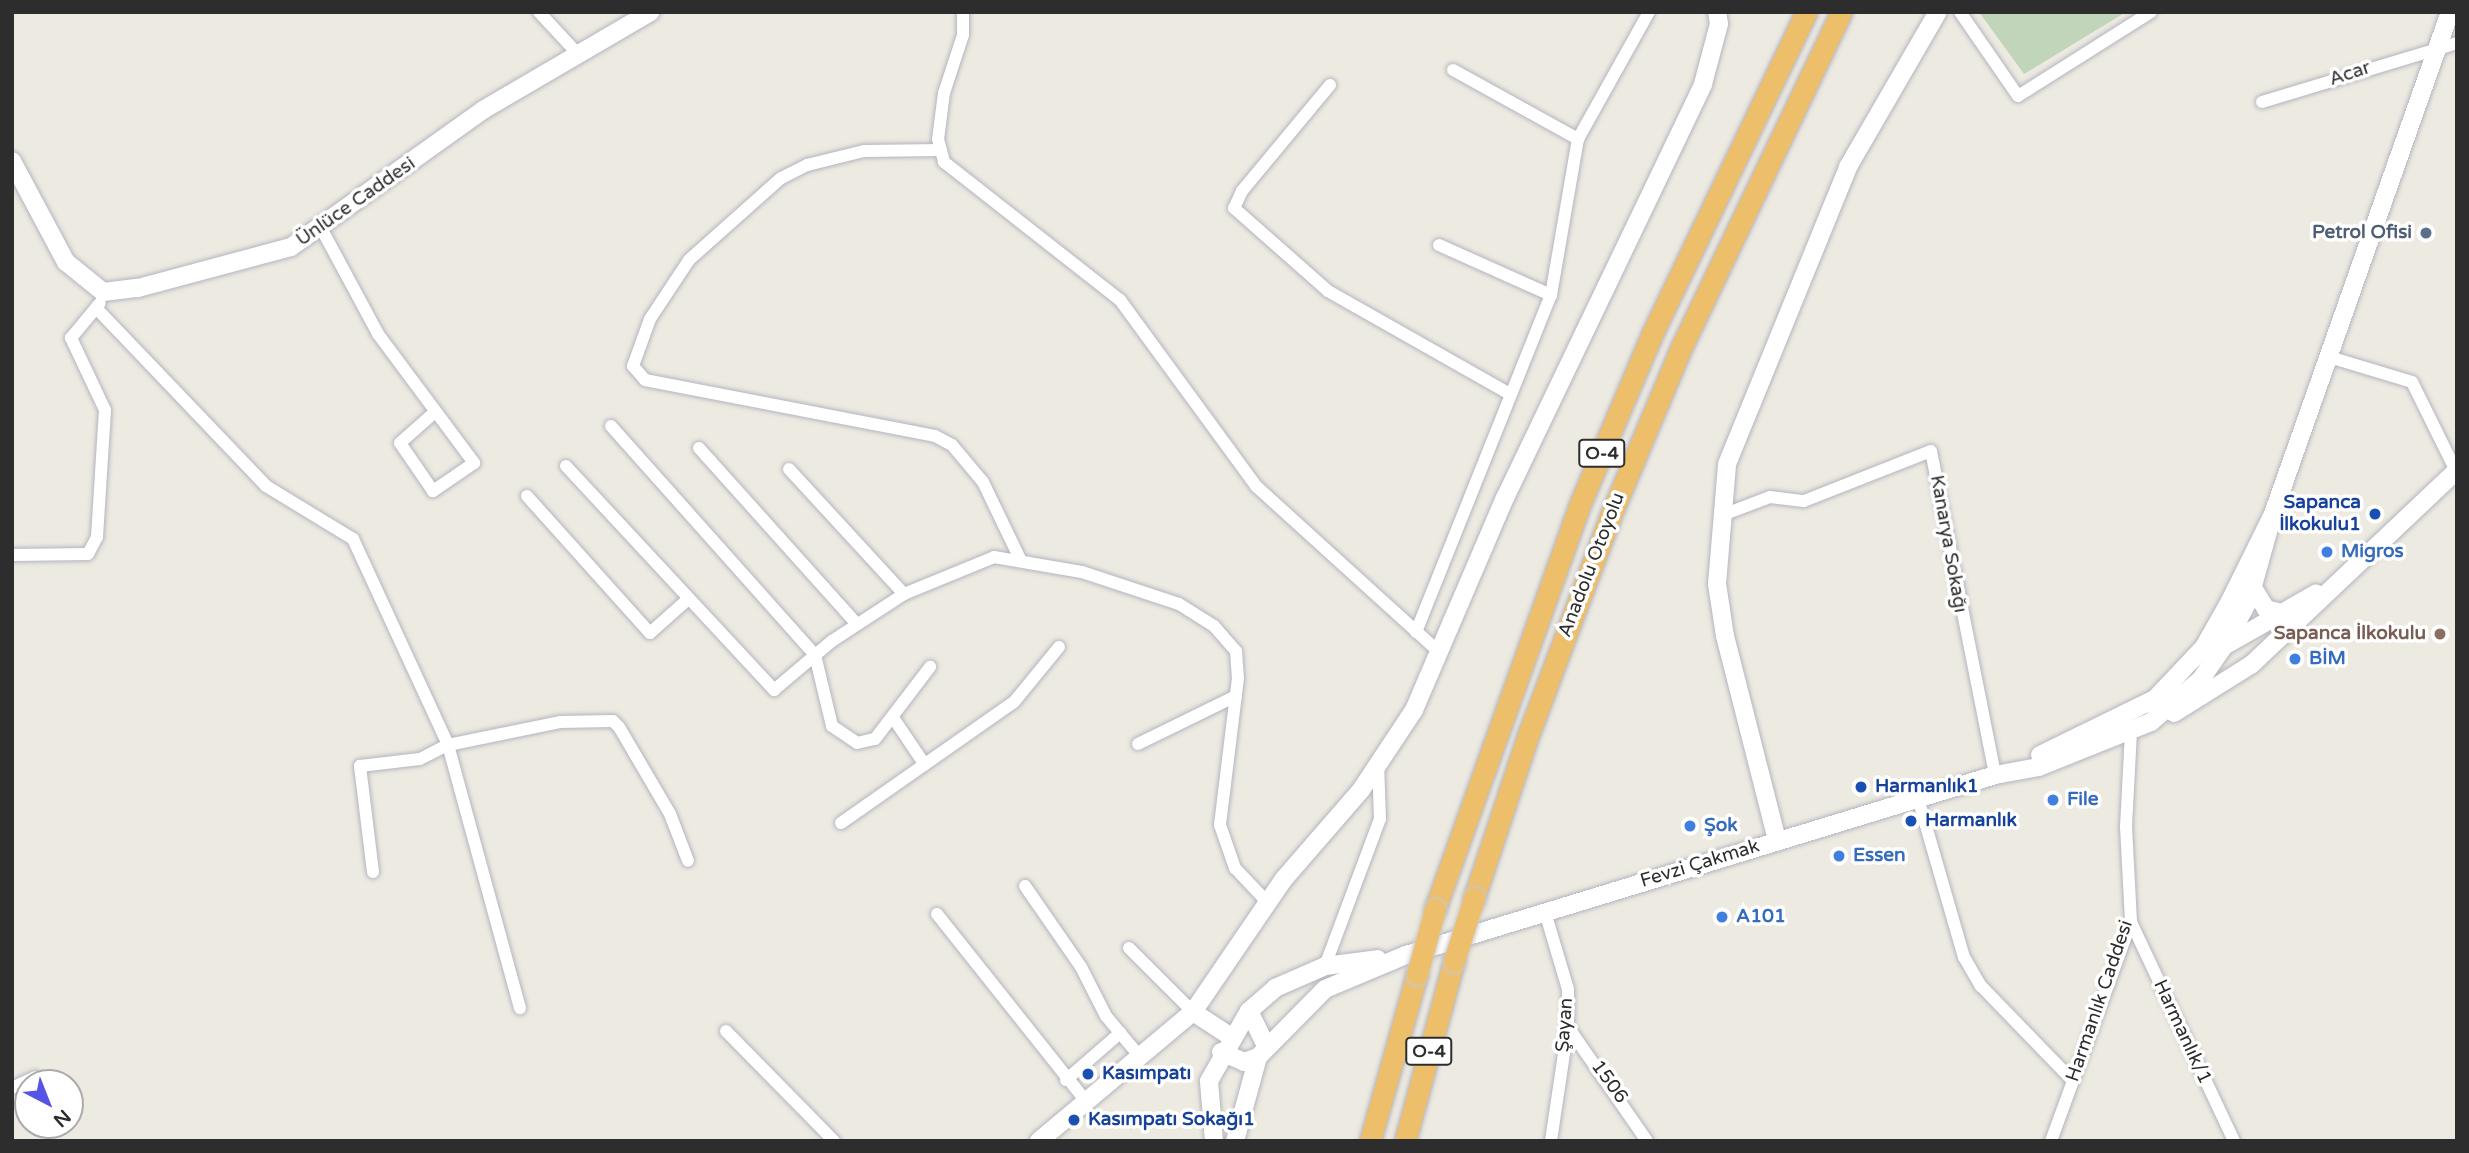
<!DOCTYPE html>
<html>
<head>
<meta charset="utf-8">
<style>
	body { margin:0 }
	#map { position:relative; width:2469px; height:1153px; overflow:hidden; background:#edeae1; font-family:"Varela Round",sans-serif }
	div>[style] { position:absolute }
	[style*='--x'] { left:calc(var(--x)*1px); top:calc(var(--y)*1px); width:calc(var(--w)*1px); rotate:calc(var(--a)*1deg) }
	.cemetery>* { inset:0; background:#c1d5ba }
	.roads { filter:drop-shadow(0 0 2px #b4b4bf) drop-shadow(0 0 2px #b4b4bf) }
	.street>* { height:12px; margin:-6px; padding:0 6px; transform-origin:6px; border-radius:6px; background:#fff }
	.secondary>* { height:18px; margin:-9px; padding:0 9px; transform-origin:9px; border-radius:9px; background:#fff }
	.highway>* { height:21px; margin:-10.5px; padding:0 10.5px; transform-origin:10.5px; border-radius:10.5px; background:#eebf6b }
	.bridges { filter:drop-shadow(0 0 2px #c8c8c8) drop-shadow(0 0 2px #c8c8c8) }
	.highway-bridge>* { height:21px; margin:-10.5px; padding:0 10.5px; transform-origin:10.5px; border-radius:10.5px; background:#eebf6b }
	.dots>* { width:19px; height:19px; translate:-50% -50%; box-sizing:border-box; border:4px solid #fff; border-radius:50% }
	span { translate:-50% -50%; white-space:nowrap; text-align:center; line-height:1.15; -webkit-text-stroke:7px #fff; paint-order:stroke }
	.shield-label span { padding:2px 5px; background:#fff; border:2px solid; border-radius:5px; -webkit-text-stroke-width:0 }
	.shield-label { font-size:18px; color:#2d2d2d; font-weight:700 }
	.street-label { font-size:19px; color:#2d2d2d }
	.service-label { font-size:19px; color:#4e5e75; font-weight:700 }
	.right { translate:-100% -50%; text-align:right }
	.transit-label { font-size:19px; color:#164399; font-weight:700 }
	.left { translate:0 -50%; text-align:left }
	.shop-label { font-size:19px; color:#366cbe; font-weight:700 }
	.education-label { font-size:19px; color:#785e54; font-weight:700 }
	.frame { position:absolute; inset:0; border:14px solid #2d2d2d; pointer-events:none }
	.north { position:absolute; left:14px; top:1069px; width:70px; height:70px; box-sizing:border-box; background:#fff; border:2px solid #ababab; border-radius:50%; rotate:138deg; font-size:19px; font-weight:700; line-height:28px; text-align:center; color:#2d2d2d }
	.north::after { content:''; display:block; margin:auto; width:24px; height:32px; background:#5653e7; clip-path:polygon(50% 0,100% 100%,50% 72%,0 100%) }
</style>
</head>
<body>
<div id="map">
	<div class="cemetery">
		<div style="clip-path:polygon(1979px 12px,2126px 12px,2024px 74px)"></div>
	</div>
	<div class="roads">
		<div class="street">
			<div style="--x:539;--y:12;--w:56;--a:47.2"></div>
			<div style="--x:963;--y:12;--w:23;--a:90"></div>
			<div style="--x:963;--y:35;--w:61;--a:108.1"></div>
			<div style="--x:944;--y:93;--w:46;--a:97.4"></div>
			<div style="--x:938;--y:139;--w:24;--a:75"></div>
			<div style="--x:944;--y:162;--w:224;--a:38.1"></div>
			<div style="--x:1120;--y:300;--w:230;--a:53.8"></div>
			<div style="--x:1256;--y:486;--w:248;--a:42.2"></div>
			<div style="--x:1960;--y:12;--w:102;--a:55.4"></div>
			<div style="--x:2018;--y:96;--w:157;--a:-32.3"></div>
			<div style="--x:1453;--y:70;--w:143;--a:28.9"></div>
			<div style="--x:1330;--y:85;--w:138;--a:129.7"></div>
			<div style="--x:1242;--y:191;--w:19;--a:115"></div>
			<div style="--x:1234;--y:208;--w:125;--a:41.4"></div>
			<div style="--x:1328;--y:291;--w:209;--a:29.5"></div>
			<div style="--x:2262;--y:102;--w:204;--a:-16.8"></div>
			<div style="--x:941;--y:150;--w:77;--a:179.3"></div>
			<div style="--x:864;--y:151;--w:59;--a:166.2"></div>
			<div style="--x:807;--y:165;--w:29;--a:153"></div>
			<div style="--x:781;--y:178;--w:123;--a:138.3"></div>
			<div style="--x:689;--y:260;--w:71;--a:123.5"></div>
			<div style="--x:650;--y:319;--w:50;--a:109.9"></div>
			<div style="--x:633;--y:366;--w:18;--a:49"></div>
			<div style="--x:645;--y:380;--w:295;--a:10.9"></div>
			<div style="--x:935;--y:436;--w:19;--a:28"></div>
			<div style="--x:952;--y:445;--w:48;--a:50"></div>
			<div style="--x:983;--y:482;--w:85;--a:64.3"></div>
			<div style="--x:321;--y:228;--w:120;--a:61.7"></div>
			<div style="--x:378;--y:334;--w:161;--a:53.3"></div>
			<div style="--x:474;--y:463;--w:50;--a:145.7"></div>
			<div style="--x:433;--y:491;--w:58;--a:-124.5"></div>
			<div style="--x:400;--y:443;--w:47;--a:-41.5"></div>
			<div style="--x:1439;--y:245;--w:123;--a:24.1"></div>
			<div style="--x:98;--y:310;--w:243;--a:46.3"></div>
			<div style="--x:266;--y:486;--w:102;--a:31.3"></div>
			<div style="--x:353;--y:539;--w:227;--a:65.2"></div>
			<div style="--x:448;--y:745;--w:273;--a:74.7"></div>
			<div style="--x:2326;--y:356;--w:90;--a:16.8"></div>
			<div style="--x:2412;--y:382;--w:99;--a:63.7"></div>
			<div style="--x:611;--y:426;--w:307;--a:48.3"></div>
			<div style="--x:815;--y:655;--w:73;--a:76.5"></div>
			<div style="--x:832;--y:726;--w:30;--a:34"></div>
			<div style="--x:857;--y:743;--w:18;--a:-13"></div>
			<div style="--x:875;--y:739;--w:91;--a:-52.6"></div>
			<div style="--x:699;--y:448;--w:237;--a:48.1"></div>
			<div style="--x:566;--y:466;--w:306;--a:47.1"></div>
			<div style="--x:774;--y:690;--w:76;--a:-40.2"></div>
			<div style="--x:832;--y:641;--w:86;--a:-33.1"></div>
			<div style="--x:904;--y:594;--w:97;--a:-22.3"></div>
			<div style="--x:994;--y:557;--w:89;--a:9.7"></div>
			<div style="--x:1082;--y:572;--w:102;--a:18.3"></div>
			<div style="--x:1179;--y:604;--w:41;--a:32.2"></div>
			<div style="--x:1214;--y:626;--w:33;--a:49"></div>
			<div style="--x:1236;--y:651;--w:27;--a:86"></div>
			<div style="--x:1238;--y:678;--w:148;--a:97"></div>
			<div style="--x:1220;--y:825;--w:46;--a:70.8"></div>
			<div style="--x:1235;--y:868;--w:48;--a:46.7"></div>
			<div style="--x:789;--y:469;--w:170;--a:47.4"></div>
			<div style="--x:527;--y:496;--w:184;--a:48.1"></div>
			<div style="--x:650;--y:633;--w:50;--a:-41.7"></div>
			<div style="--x:1720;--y:516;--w:53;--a:-20.8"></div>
			<div style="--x:1770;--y:497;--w:34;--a:7"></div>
			<div style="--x:1804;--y:501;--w:136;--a:-21.5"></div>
			<div style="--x:1931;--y:451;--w:330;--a:78.8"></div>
			<div style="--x:12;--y:555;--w:76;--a:-0.8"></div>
			<div style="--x:88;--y:554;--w:19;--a:-62"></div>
			<div style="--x:97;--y:537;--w:127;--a:-86.4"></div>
			<div style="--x:105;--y:410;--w:80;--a:-115.3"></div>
			<div style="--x:71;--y:338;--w:45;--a:-50.4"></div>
			<div style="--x:1416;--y:632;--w:363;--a:-68.2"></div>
			<div style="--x:1551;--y:295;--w:158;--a:-80.2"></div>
			<div style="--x:1578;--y:139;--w:145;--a:-60.8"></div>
			<div style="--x:894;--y:719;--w:55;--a:56"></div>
			<div style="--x:1138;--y:744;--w:109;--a:-26.1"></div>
			<div style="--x:1918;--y:798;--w:166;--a:73.9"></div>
			<div style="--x:1964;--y:957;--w:34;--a:60"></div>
			<div style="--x:1981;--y:986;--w:132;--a:45.9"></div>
			<div style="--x:841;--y:823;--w:211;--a:-35"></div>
			<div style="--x:1014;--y:702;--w:71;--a:-50.7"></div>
			<div style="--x:373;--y:872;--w:107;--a:-97"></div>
			<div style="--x:360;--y:766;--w:60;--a:-6.7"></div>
			<div style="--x:420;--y:759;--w:31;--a:-27"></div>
			<div style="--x:448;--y:745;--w:114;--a:-11.6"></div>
			<div style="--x:560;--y:722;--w:53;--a:-1.1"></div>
			<div style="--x:613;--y:721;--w:8;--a:45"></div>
			<div style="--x:619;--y:727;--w:101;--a:59.6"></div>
			<div style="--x:670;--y:814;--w:50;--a:69"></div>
			<div style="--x:1025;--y:886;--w:98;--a:55.3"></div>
			<div style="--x:1081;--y:967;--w:55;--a:63"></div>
			<div style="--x:1106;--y:1016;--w:55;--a:50.2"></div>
			<div style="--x:1545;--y:912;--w:80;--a:73.4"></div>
			<div style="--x:1568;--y:989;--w:38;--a:90"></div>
			<div style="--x:1568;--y:1027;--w:115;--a:98.5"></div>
			<div style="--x:937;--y:914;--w:238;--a:51.5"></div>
			<div style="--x:2131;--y:922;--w:242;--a:64.8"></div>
			<div style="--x:1129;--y:948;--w:91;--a:45"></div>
			<div style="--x:1325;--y:966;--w:157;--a:-69.5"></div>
			<div style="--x:1380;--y:819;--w:57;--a:-92"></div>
			<div style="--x:1568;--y:1027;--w:139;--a:55.3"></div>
			<div style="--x:726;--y:1031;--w:154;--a:45.5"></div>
			<div style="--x:1066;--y:1080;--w:72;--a:-41"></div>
			<div style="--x:12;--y:1088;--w:26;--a:-25"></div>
			<div style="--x:2051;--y:1141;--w:233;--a:-69.9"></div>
			<div style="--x:2131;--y:922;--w:95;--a:-93"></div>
			<div style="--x:2126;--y:827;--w:95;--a:-87"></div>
		</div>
		<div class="secondary">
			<div style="--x:12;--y:161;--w:115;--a:61.9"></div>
			<div style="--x:66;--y:262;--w:48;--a:39"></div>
			<div style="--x:103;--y:292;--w:35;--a:-7"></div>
			<div style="--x:138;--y:288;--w:158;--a:-15"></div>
			<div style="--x:291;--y:247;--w:236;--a:-35.5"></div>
			<div style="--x:483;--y:110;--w:194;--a:-30.3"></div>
			<div style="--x:2253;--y:588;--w:25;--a:58"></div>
			<div style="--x:2266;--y:609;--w:16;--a:14"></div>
			<div style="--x:2282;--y:613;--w:39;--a:-30"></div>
			<div style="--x:2224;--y:646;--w:67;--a:-29.6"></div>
			<div style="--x:2174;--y:713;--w:92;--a:-32.1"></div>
			<div style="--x:2252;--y:664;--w:282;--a:-43.4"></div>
			<div style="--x:2040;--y:755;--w:128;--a:-26"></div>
			<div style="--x:2155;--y:699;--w:71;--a:-46.7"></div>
			<div style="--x:2204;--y:647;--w:53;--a:-60.5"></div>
			<div style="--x:2230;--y:601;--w:97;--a:-63.7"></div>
			<div style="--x:2273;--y:514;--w:532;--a:-70.58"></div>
			<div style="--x:1777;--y:840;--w:211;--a:-104.3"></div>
			<div style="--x:1725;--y:636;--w:53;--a:-98.7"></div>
			<div style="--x:1717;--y:584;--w:120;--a:-85.2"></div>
			<div style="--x:1727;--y:464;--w:321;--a:-67.8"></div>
			<div style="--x:1848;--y:167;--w:179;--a:-59.9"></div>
			<div style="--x:1249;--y:1011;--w:39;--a:64"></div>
			<div style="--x:1193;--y:1012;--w:44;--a:33"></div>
			<div style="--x:1221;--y:1052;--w:25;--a:23"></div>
			<div style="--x:1244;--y:1062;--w:15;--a:-20"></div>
			<div style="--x:1039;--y:1141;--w:201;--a:-40"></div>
			<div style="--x:1193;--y:1012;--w:160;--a:-55.7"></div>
			<div style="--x:1283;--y:880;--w:119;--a:-49.1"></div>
			<div style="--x:1361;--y:790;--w:96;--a:-56.5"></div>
			<div style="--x:1414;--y:710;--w:231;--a:-66.8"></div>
			<div style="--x:1505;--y:498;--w:459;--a:-64.4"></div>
			<div style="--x:1703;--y:84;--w:62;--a:-75.1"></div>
			<div style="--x:1719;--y:24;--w:12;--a:-99"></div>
			<div style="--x:1214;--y:1141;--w:60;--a:-94.8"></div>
			<div style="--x:1209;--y:1081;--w:81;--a:-60.3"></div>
			<div style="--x:1249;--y:1011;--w:35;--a:-41"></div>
			<div style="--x:1275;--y:988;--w:55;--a:-23.7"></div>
			<div style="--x:1325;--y:966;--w:53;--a:-7.5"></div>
			<div style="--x:1235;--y:1141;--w:87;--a:-74.7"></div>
			<div style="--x:1258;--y:1057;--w:95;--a:-45.4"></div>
			<div style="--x:1325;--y:989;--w:88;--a:-22.8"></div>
			<div style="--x:1406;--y:955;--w:616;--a:-16.99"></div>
			<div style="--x:1995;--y:775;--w:45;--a:-10.3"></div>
			<div style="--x:2039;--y:767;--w:121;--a:-21.9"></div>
			<div style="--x:2151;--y:722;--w:66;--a:-40.7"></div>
			<div style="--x:2201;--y:679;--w:40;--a:-55.1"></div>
			<div style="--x:2224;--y:646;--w:52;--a:-61.5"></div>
			<div style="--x:2249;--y:600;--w:89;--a:-74.4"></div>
		</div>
		<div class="highway">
			<div style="--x:1474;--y:898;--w:174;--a:-71.6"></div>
			<div style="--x:1529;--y:733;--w:231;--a:-69.4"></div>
			<div style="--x:1610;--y:517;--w:186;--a:-67.2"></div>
			<div style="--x:1682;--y:346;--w:370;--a:-64.5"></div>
			<div style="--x:1435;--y:909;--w:430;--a:-70.3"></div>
			<div style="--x:1580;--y:504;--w:187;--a:-67"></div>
			<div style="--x:1653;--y:332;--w:355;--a:-64.4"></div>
			<div style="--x:1370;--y:1141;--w:173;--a:-74.3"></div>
			<div style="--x:1405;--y:1141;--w:187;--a:-74.8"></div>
		</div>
	</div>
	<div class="bridges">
		<div class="highway-bridge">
			<div style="--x:1454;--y:961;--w:66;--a:-72.4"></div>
			<div style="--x:1417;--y:974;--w:67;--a:-74.5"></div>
		</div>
	</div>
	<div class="dots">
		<div style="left:2426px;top:233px;background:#5c6f8a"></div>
		<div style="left:2375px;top:514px;background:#1a4fb4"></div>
		<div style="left:2327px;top:552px;background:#3f7fe0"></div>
		<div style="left:2440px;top:634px;background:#8d6e63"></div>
		<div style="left:2295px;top:659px;background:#3f7fe0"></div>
		<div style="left:1861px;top:787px;background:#1a4fb4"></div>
		<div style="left:2053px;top:800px;background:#3f7fe0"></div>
		<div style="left:1911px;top:821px;background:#1a4fb4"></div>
		<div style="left:1690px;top:826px;background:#3f7fe0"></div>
		<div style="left:1839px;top:856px;background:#3f7fe0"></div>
		<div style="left:1722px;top:917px;background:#3f7fe0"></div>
		<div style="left:1088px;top:1074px;background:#1a4fb4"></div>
		<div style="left:1074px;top:1120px;background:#1a4fb4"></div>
	</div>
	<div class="shield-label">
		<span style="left:1602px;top:453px">O-4</span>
		<span style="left:1429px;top:1051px">O-4</span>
	</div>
	<div class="street-label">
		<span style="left:2350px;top:74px;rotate:-18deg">Acar</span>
		<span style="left:356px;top:202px;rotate:-35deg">Ünlüce Caddesi</span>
		<span style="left:1948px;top:544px;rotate:80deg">Kanarya Sokağı</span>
		<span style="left:1592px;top:565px;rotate:-69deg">Anadolu Otoyolu</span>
		<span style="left:1700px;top:864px;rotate:-17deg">Fevzi Çakmak</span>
		<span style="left:2100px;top:1001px;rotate:-71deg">Harmanlık Caddesi</span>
		<span style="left:1565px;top:1025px;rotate:-86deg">Şayan</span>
		<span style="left:2182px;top:1032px;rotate:65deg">Harmanlık/1</span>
		<span style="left:1609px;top:1082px;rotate:54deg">1506</span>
	</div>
	<div class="service-label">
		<span class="right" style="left:2412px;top:233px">Petrol Ofisi</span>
	</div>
	<div class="transit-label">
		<span class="right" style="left:2361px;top:514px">Sapanca<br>İlkokulu1</span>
		<span class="left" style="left:1875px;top:787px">Harmanlık1</span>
		<span class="left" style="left:1925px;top:821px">Harmanlık</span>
		<span class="left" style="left:1102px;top:1074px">Kasımpatı</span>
		<span class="left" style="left:1088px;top:1120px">Kasımpatı Sokağı1</span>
	</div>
	<div class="shop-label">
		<span class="left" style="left:2341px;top:552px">Migros</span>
		<span class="left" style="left:2309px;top:659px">BİM</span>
		<span class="left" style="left:2067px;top:800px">File</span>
		<span class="left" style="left:1704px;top:826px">Şok</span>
		<span class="left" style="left:1853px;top:856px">Essen</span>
		<span class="left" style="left:1736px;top:917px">A101</span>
	</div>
	<div class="education-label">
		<span class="right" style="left:2426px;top:634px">Sapanca İlkokulu</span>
	</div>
	<div class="frame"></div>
	<div class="north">N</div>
</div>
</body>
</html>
